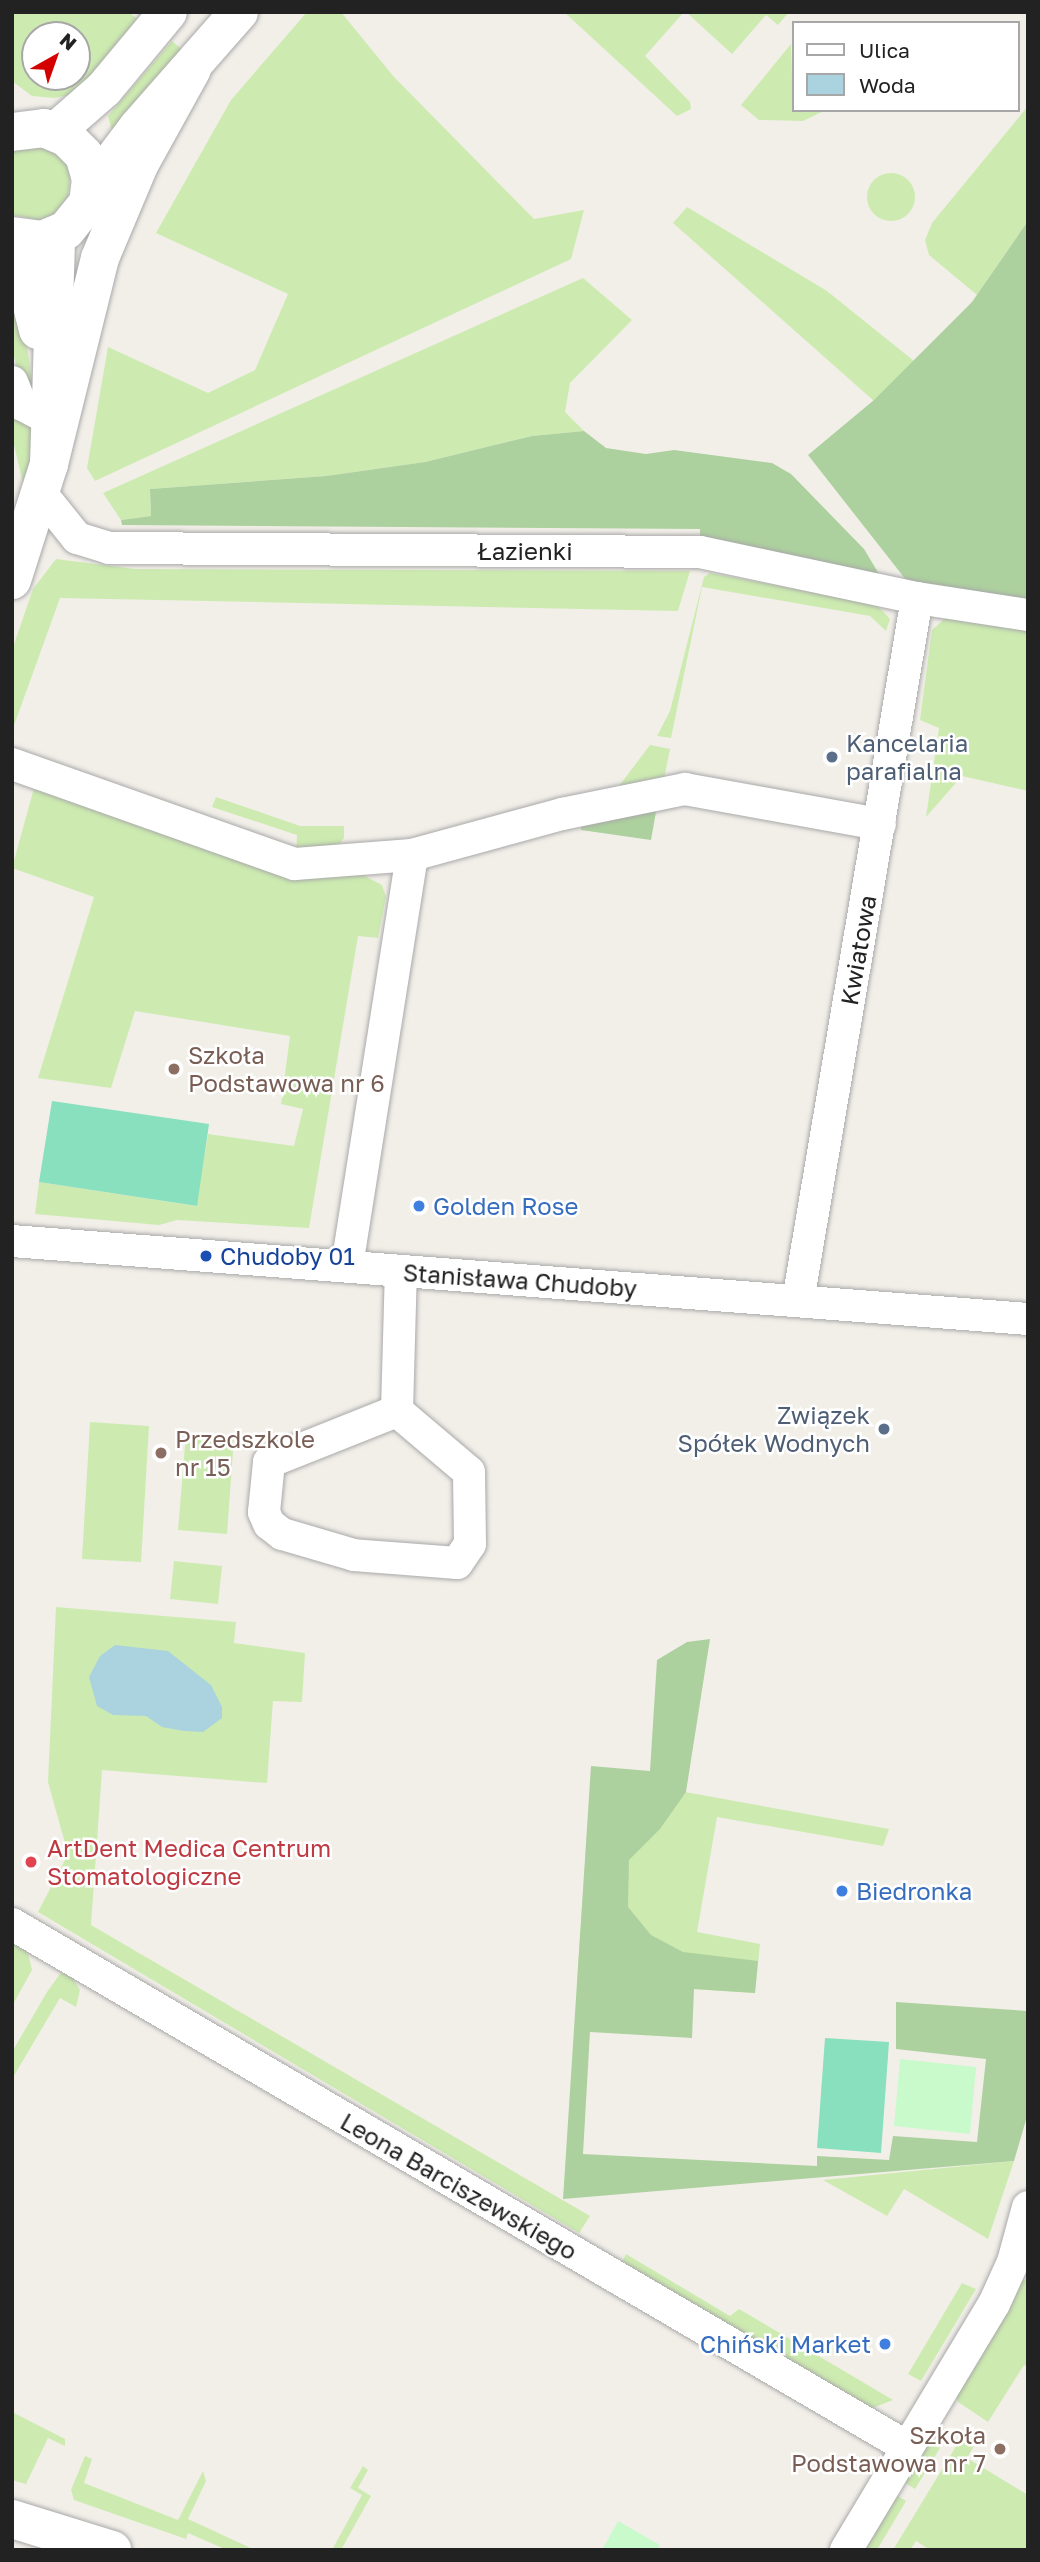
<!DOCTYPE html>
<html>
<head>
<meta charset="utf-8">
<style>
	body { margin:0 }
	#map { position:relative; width:1040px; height:2562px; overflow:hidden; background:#f2efe9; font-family:"Golos Text",sans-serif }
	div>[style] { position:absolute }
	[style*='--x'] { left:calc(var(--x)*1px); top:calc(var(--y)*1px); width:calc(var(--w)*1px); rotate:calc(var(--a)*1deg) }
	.grass>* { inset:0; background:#cdebb0 }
	.round { border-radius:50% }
	.forest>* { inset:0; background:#add19e }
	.park>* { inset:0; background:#c8facc }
	.pitch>* { inset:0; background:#88e0be }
	.water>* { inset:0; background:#aad3df }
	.roads { filter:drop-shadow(0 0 2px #a9a9a9) drop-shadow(0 0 2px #a9a9a9) }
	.minor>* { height:32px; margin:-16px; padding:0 16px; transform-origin:16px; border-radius:16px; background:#fff }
	.tertiary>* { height:38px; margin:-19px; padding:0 19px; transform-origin:19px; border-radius:19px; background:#fff }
	.dots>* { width:19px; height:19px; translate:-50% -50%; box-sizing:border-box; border:4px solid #fff; border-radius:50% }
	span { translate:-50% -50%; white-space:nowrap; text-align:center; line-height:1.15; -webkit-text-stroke:5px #fff; paint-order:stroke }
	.street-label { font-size:24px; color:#222 }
	.service-label { font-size:24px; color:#4e5e75 }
	.left { translate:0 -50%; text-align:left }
	.right { translate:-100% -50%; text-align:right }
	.education-label { font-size:24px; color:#785e54 }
	.shop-label { font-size:24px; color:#366cbe }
	.transit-label { font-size:24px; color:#164399 }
	.health-label { font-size:24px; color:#be3a42 }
	.frame { position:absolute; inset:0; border:14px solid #222; pointer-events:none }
	.legend { position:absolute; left:792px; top:21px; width:228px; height:91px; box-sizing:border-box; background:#fff; border:2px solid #a7a7a7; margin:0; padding:9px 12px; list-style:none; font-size:21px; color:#222 }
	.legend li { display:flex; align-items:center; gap:14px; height:35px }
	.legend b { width:35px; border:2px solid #a7a7a7 }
	.north { position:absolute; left:21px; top:21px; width:70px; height:70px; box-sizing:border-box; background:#fff; border:2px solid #a7a7a7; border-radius:50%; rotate:40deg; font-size:19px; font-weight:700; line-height:28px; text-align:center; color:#222 }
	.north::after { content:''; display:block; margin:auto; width:24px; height:32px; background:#d40000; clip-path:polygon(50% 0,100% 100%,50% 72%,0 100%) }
</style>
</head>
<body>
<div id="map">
	<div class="grass">
		<div style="clip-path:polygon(evenodd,12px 12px,129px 12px,137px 19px,115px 56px,71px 95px,54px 98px,32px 96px,12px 81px,12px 12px,35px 35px,77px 35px,77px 77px,35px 77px,35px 35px)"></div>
		<div style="clip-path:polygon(307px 12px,341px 12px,394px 77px,534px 219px,584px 210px,571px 259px,95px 481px,87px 468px,108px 347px,208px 393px,255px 370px,288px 294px,156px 233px,231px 100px)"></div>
		<div style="clip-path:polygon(564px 12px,684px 12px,645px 56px,690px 102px,691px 109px,677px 116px)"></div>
		<div style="clip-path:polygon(686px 12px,789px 12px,778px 25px,766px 15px,732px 54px)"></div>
		<div style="clip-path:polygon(172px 41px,185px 52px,112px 131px,108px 116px)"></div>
		<div style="clip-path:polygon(791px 44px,793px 110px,826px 110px,803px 121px,759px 120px,741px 105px)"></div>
		<div style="clip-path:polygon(1028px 106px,1028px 221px,977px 295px,929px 255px,925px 240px,932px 223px)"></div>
		<div style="clip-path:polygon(47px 146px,66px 162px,70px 173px,68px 197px,52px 216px,39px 220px,14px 215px,12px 149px)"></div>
		<div class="round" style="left:867px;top:173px;width:48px;height:48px"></div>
		<div style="clip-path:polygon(687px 207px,827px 291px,914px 361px,874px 401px,673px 223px)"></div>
		<div style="clip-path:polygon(12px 267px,25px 332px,34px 396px,23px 391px,12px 349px)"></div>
		<div style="clip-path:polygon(583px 278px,632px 320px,570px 383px,565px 412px,584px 431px,532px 436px,425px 462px,326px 476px,150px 489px,151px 516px,121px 520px,103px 493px)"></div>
		<div style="clip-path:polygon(12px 406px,30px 421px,35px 439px,25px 492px,12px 436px)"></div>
		<div style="clip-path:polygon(56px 559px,135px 569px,690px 571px,678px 611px,60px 598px,12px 731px,12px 650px,33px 589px)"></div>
		<div style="clip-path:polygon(710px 573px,807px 591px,866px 593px,890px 619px,886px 631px,870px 616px,702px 587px,671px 738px,657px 736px,670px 711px,704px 577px)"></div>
		<div style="clip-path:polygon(951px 613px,1028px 624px,1028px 791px,962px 776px,926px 817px,939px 728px,920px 720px,932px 630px)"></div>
		<div style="clip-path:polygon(650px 745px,670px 749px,664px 779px,619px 786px)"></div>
		<div style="clip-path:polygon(34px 788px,359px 873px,382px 885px,386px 897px,378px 938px,358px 936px,309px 1228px,177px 1220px,159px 1225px,35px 1214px,39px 1182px,196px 1206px,208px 1134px,294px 1146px,303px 1109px,281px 1104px,290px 1036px,135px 1011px,111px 1088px,38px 1078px,94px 897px,12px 868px)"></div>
		<div style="clip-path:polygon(216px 797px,300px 826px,344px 826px,344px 838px,333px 852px,296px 856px,297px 835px,212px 807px)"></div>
		<div style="clip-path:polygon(90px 1422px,149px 1426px,141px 1562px,82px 1559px)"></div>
		<div style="clip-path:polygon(186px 1434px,234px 1438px,227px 1534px,178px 1530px)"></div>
		<div style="clip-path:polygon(174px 1561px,222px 1566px,218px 1604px,170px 1599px)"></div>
		<div style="clip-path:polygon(56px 1607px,236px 1622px,234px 1643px,305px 1653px,302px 1702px,273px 1701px,267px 1783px,102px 1770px,91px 1925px,590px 2216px,579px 2233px,38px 1912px,68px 1854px,48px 1782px)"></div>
		<div style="clip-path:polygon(591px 1775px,889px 1829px,883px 1846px,717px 1817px,697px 1932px,760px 1944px,755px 1993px,577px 1982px)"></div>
		<div style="clip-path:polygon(12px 1937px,26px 1945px,32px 1970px,12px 2006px)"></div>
		<div style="clip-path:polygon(69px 1972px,80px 1990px,76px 2007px,60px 1998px,12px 2079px,12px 2052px,47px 1992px,60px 1974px)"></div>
		<div style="clip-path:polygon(1014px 2161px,988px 2239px,904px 2189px,887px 2216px,823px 2180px)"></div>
		<div style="clip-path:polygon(626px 2254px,730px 2316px,739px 2309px,893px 2400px,870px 2409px,622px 2262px)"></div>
		<div style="clip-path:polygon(1023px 2279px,1028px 2282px,1028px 2367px,1024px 2365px,988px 2422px,958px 2402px,955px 2394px)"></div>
		<div style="clip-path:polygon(962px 2283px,976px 2289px,921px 2381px,908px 2374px)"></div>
		<div style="clip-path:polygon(12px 2412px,65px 2439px,65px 2446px,48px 2438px,26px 2484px,12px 2480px)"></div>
		<div style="clip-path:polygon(967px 2437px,977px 2441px,967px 2458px,1028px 2495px,1028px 2550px,930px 2550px,916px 2541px,910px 2550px,893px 2550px,958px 2443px)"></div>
		<div style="clip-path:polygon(927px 2440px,940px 2448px,915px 2489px,902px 2481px)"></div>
		<div style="clip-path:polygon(85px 2456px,92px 2459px,84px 2483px,178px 2520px,203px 2471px,206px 2481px,188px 2519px,255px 2550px,227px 2550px,188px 2533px,186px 2539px,74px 2500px,71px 2490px)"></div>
		<div style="clip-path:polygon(363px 2466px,368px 2470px,358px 2488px,371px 2496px,341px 2550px,332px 2550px,362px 2495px,350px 2488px)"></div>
		<div style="clip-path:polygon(893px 2493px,906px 2501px,877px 2550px,860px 2550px)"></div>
	</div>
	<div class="forest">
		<div style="clip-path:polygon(1028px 221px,1028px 602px,910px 585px,808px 455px,874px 400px,972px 302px)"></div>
		<div style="clip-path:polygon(584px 431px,606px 448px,646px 454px,674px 450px,772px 463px,791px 474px,864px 549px,885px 584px,700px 544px,700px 529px,122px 525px,121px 520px,151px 516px,150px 489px,326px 476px,425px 462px,532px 436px)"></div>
		<div style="clip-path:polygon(657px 806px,651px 840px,581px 830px,582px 820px)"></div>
		<div style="clip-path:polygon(710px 1639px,686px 1792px,660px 1829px,629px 1860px,628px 1907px,651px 1935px,683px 1952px,758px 1961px,755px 1993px,694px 1989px,692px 2038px,590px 2032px,583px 2154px,817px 2166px,817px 2156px,889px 2160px,893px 2136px,977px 2142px,986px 2059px,896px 2049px,896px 2002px,1028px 2011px,1028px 2113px,1014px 2161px,563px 2199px,591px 1766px,650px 1771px,657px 1660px,687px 1642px)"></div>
	</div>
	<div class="park">
		<div style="clip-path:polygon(900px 2059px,976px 2067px,970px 2134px,894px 2126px)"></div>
		<div style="clip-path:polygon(618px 2521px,660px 2545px,657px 2550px,602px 2550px)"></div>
	</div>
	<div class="pitch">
		<div style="clip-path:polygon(52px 1101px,209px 1124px,197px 1206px,39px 1182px)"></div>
		<div style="clip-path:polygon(825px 2038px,889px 2042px,881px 2153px,817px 2148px)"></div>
	</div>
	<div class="water">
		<div style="clip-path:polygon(115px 1645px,168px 1651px,211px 1685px,222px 1707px,222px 1718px,203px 1732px,184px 1731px,162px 1727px,146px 1716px,113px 1715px,97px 1706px,89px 1677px,100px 1656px)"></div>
	</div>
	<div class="roads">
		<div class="minor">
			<div style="--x:12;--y:382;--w:24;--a:68"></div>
			<div style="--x:21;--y:404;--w:34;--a:28"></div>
			<div style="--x:40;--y:492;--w:59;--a:51.2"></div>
			<div style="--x:77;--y:538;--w:34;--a:17"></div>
			<div style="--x:109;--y:548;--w:591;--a:0.39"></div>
			<div style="--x:700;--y:552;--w:222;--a:12"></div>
			<div style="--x:917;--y:598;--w:112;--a:8.7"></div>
			<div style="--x:12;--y:764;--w:300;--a:19.5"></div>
			<div style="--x:295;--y:864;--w:117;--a:-4.4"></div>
			<div style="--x:412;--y:855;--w:156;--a:-15.3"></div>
			<div style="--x:562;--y:814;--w:126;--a:-11.5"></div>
			<div style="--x:685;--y:789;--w:198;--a:10.2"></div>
			<div style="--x:12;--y:1241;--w:1019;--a:4.39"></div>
			<div style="--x:347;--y:1266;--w:416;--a:-81"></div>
			<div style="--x:798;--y:1301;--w:713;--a:-80.39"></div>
			<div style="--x:397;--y:1411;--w:94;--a:40.3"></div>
			<div style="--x:469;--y:1472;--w:72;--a:89.2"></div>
			<div style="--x:470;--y:1544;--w:23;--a:124"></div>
			<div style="--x:457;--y:1563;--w:103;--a:-175.6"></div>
			<div style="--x:354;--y:1555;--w:75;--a:-163.7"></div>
			<div style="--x:282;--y:1534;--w:16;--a:-142"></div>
			<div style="--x:269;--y:1524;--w:13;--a:-113"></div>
			<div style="--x:264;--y:1512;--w:50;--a:-84.3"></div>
			<div style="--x:269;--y:1462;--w:138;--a:-21.7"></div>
			<div style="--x:397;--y:1411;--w:140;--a:-88.4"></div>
			<div style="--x:12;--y:1924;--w:1037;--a:30.3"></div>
			<div style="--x:846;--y:2550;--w:287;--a:-59"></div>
			<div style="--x:994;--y:2304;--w:46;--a:-65.7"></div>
			<div style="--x:1013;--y:2262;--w:57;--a:-74.7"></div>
		</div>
		<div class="tertiary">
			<div style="--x:56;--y:131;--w:64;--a:-41.2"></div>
			<div style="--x:104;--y:89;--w:100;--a:-50.3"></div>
			<div style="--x:12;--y:132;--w:32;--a:-7"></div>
			<div style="--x:44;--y:128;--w:25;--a:23"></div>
			<div style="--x:67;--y:138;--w:24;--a:45"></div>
			<div style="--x:84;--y:155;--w:25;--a:74"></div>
			<div style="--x:91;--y:179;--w:24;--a:97"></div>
			<div style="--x:88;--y:203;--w:35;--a:129"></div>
			<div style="--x:66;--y:230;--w:25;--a:157"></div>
			<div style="--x:43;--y:240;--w:31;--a:-173"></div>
			<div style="--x:90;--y:191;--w:80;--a:-53.1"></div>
			<div style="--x:138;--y:127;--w:153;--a:-48.7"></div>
			<div style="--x:15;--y:237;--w:96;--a:76.1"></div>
			<div style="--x:49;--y:464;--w:212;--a:-76.1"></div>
			<div style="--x:100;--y:258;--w:101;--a:-67.2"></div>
			<div style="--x:139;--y:165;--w:110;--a:-61.1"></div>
			<div style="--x:12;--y:580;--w:122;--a:-72.3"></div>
			<div style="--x:49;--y:464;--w:228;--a:-88.2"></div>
			<div style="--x:12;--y:2519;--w:105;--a:17.2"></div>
		</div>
	</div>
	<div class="dots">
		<div style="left:832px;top:757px;background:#5c6f8a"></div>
		<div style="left:174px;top:1069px;background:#8d6e63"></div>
		<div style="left:419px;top:1206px;background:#3f7fe0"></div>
		<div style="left:206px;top:1256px;background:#1a4fb4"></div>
		<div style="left:884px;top:1429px;background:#5c6f8a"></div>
		<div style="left:161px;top:1453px;background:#8d6e63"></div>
		<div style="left:31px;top:1862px;background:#e0444e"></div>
		<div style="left:842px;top:1891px;background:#3f7fe0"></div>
		<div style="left:885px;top:2344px;background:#3f7fe0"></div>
		<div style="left:1000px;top:2449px;background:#8d6e63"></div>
	</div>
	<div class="street-label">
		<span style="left:525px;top:551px">Łazienki</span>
		<span style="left:858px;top:950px;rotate:-80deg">Kwiatowa</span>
		<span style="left:520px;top:1280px;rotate:4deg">Stanisława Chudoby</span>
		<span style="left:459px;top:2186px;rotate:30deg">Leona Barciszewskiego</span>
	</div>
	<div class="service-label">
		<span class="left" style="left:846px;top:757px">Kancelaria<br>parafialna</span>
		<span class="right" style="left:870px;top:1429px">Związek<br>Spółek Wodnych</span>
	</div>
	<div class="education-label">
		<span class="left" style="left:188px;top:1069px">Szkoła<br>Podstawowa nr 6</span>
		<span class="left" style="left:175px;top:1453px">Przedszkole<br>nr 15</span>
		<span class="right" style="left:986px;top:2449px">Szkoła<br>Podstawowa nr 7</span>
	</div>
	<div class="shop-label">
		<span class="left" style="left:433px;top:1206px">Golden Rose</span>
		<span class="left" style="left:856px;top:1891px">Biedronka</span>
		<span class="right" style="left:871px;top:2344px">Chiński Market</span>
	</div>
	<div class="transit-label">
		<span class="left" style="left:220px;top:1256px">Chudoby 01</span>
	</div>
	<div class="health-label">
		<span class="left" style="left:47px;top:1862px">ArtDent Medica Centrum<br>Stomatologiczne</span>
	</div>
	<div class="frame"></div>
	<ul class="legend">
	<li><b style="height:9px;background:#fff"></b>Ulica</li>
	<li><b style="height:19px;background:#aad3df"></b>Woda</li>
	</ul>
	<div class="north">N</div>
</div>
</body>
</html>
